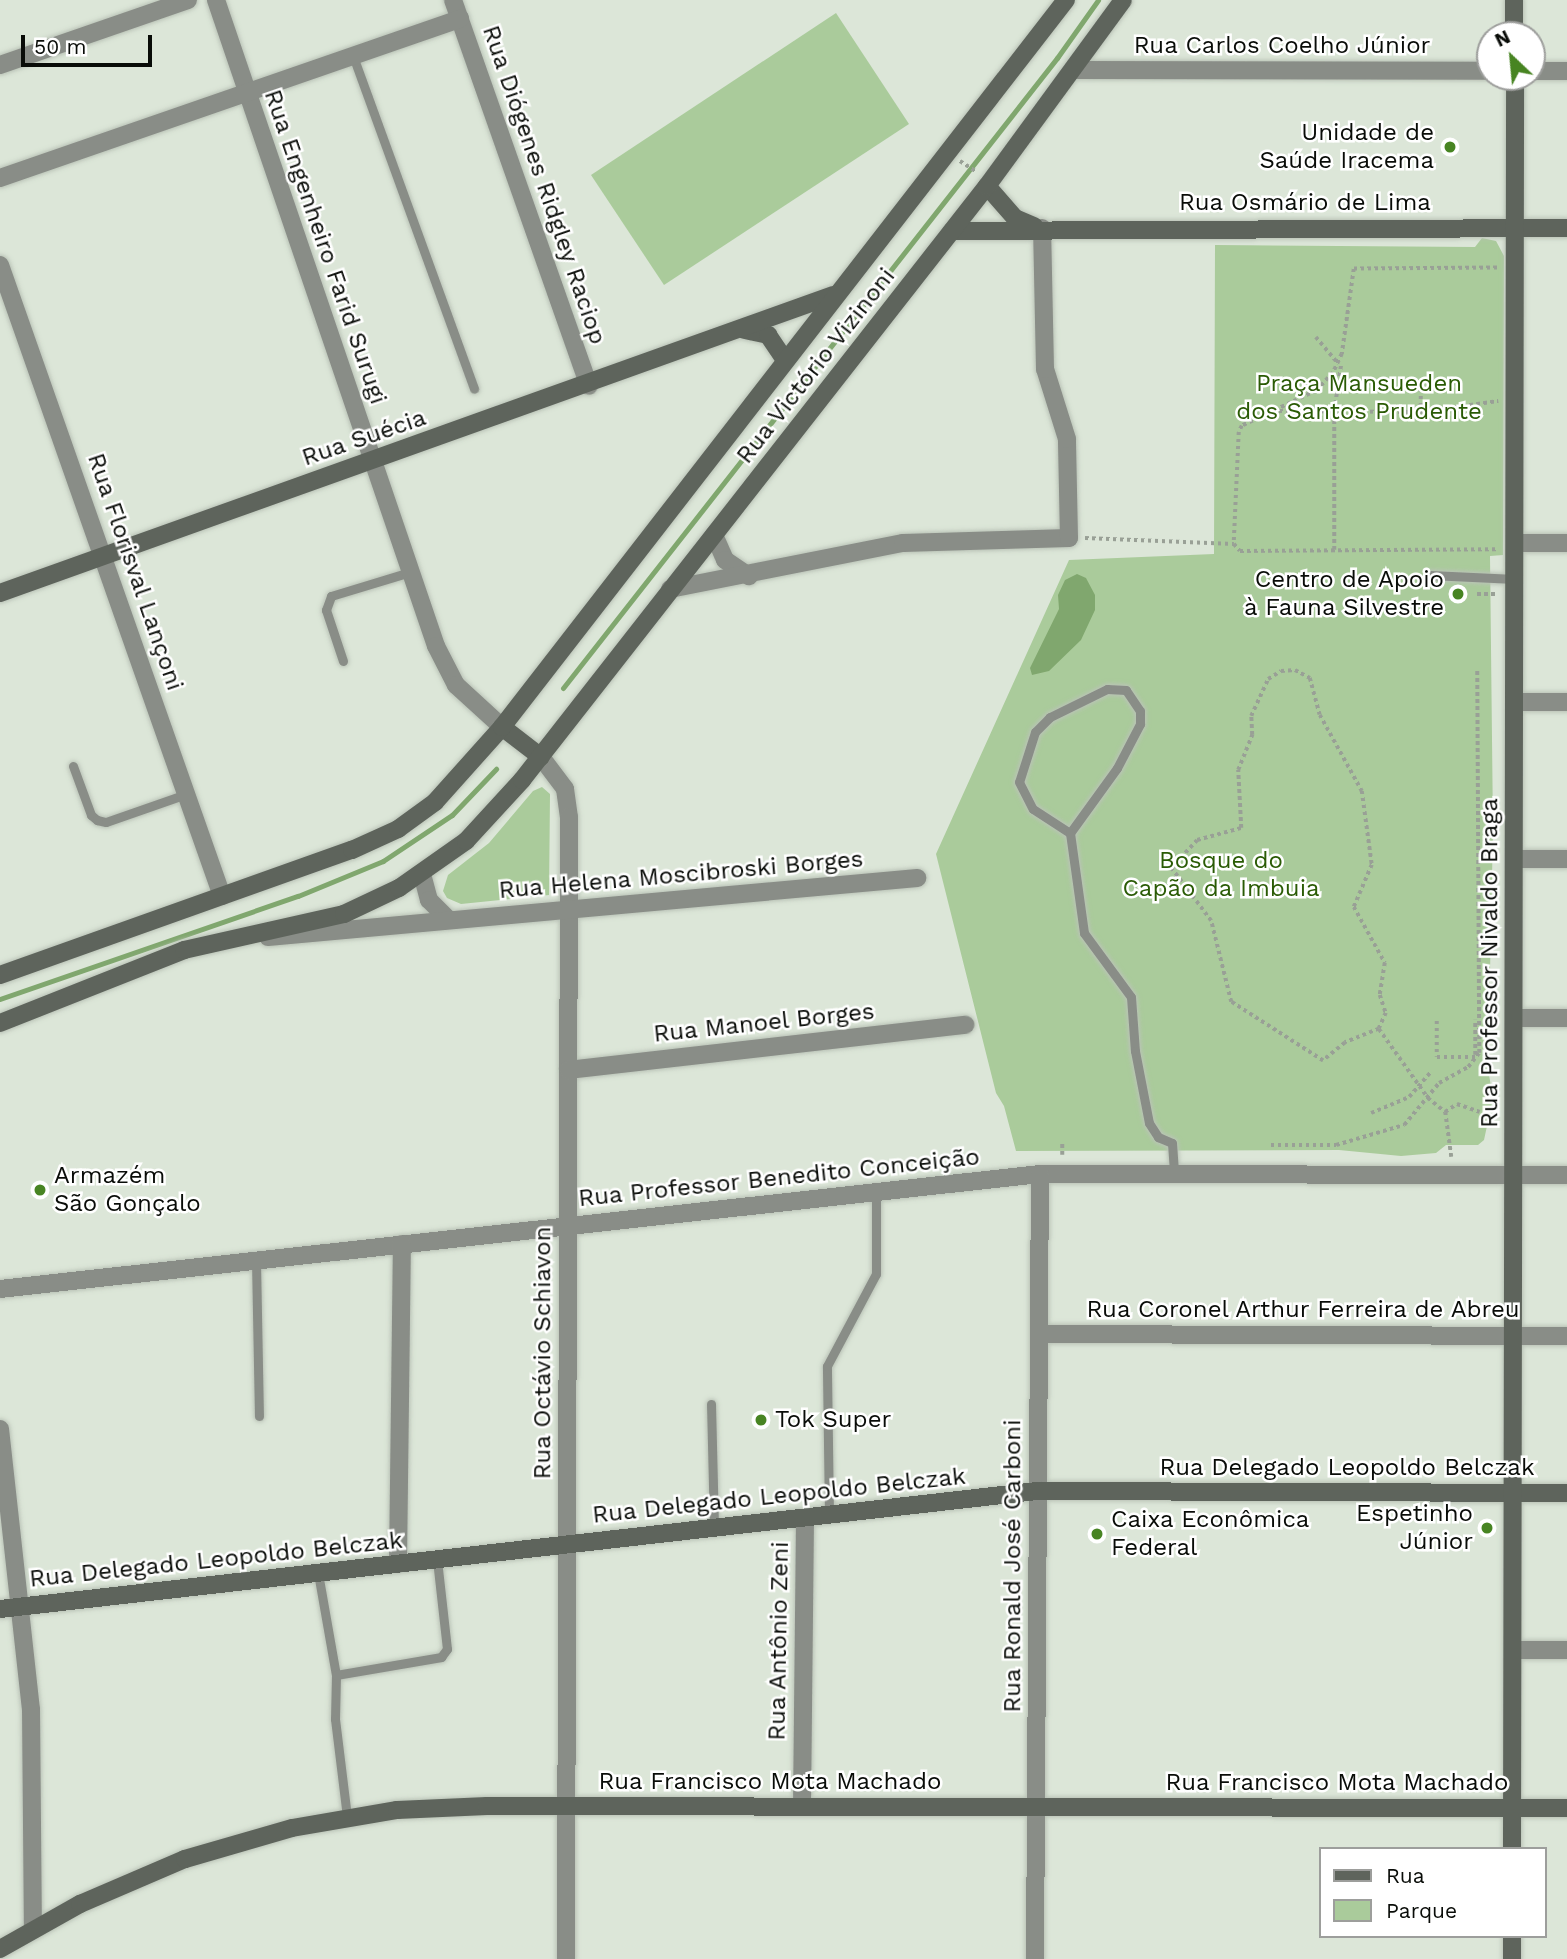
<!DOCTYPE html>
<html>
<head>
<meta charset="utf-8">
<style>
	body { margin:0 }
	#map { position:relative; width:1567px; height:1959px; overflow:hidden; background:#dce6d8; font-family:"Work Sans",sans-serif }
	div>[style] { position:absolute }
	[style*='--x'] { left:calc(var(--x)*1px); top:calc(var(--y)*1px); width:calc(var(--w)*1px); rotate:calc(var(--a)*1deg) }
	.green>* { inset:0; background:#aacb9b }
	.water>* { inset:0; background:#80a76e }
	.stream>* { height:5px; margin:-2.5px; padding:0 2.5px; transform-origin:2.5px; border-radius:2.5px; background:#80a76e }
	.path>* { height:3.5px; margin-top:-1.75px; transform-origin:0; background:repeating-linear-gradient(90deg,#99a096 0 3.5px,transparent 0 7px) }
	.roads { filter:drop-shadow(0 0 2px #bac3b7) drop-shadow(0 0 2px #bac3b7) }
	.lane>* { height:9px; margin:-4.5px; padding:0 4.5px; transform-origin:4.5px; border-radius:4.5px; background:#898d87 }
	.street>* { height:18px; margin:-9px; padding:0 9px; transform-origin:9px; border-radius:9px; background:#898d87 }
	.secondary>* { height:18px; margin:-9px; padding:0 9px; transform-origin:9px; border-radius:9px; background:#5e645c }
	.dots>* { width:19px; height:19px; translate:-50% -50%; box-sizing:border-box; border:4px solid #fff; border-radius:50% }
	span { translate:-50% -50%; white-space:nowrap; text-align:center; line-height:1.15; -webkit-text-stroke:5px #fff; paint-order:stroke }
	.street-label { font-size:24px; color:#090c08 }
	.poi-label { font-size:24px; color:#090c08 }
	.right { translate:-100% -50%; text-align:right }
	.left { translate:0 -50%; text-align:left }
	.park-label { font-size:24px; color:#2a5b05 }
	.legend { position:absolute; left:1319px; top:1847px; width:228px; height:91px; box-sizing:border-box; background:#fff; border:2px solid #9d9e9c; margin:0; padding:9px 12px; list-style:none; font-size:21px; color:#090c08 }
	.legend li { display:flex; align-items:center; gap:14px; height:35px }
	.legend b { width:35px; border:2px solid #9d9e9c }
	.north { position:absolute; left:1476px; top:21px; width:70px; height:70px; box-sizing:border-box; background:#fff; border:2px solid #9d9e9c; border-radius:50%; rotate:334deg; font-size:19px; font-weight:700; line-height:28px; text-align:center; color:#090c08 }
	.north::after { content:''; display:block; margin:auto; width:24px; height:32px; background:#478422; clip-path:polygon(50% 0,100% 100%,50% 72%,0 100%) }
	.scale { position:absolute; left:21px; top:35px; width:131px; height:32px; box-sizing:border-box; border:4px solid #090c08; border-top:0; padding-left:9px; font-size:21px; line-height:24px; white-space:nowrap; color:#090c08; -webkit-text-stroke:5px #fff; paint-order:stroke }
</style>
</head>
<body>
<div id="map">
	<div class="green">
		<div style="clip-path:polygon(836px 13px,909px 124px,664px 285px,591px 175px)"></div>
		<div style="clip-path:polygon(1482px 238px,1496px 241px,1504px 256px,1503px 555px,1490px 556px,1493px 829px,1488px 1069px,1493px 1098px,1484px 1140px,1478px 1145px,1446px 1145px,1436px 1153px,1401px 1156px,1339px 1150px,1016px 1151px,1004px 1106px,996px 1093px,936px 854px,1069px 560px,1214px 554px,1215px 245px,1475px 247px)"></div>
		<div style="clip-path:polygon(542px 787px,550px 794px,549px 895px,461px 904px,447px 898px,443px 891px,448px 875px,489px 843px,533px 791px)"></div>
	</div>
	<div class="water">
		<div style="clip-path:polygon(1077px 574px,1086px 578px,1095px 595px,1095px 610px,1081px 640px,1049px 671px,1032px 675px,1030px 668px,1059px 609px,1058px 595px,1065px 580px)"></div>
	</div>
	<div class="stream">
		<div style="--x:563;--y:688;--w:801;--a:-51.9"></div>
		<div style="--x:1057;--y:58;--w:71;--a:-54.7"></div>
		<div style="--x:0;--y:999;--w:315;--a:-19.1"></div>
		<div style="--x:298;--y:896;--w:92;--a:-22.4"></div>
		<div style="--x:383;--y:861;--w:83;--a:-33.7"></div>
		<div style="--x:452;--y:815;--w:64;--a:-46.3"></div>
	</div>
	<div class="path">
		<div style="--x:960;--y:161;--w:20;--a:33"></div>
		<div style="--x:1497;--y:268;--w:143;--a:179.6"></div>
		<div style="--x:1354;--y:269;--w:86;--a:98"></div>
		<div style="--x:1342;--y:354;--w:21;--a:115"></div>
		<div style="--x:1333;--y:373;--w:25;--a:133"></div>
		<div style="--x:1316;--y:391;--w:82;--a:154.7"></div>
		<div style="--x:1242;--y:426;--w:7;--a:117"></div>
		<div style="--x:1239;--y:432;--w:112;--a:92.6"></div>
		<div style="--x:1234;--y:544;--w:9;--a:49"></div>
		<div style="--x:1240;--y:551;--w:257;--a:-0.4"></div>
		<div style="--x:1316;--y:337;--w:35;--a:50"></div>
		<div style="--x:1421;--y:389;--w:23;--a:90"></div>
		<div style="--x:1279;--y:411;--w:142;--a:0.4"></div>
		<div style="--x:1421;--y:412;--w:78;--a:-8.1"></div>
		<div style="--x:1085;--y:538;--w:149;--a:2.3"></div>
		<div style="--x:1334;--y:550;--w:139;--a:-90"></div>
		<div style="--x:1334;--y:411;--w:48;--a:-81.5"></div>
		<div style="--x:1477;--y:594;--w:20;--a:0"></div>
		<div style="--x:1295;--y:670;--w:17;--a:28"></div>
		<div style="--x:1310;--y:678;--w:38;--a:75"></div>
		<div style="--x:1320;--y:715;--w:87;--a:61.1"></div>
		<div style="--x:1362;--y:791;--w:75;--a:82.3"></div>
		<div style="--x:1372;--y:865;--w:46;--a:113.2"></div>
		<div style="--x:1354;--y:907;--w:64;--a:61"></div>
		<div style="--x:1385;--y:963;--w:32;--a:99"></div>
		<div style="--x:1380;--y:995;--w:19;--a:72"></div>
		<div style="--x:1386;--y:1013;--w:17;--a:114"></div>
		<div style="--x:1379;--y:1029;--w:37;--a:158"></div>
		<div style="--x:1345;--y:1043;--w:28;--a:141"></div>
		<div style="--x:1323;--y:1061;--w:109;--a:-147.3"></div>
		<div style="--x:1231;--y:1002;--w:83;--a:-103.9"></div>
		<div style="--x:1211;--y:921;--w:66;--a:-127"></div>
		<div style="--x:1171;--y:868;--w:38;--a:-47"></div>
		<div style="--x:1197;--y:840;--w:46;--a:-15.3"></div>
		<div style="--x:1241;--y:828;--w:58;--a:-93"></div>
		<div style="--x:1238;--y:770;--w:38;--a:-68"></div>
		<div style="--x:1252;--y:735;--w:19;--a:-93"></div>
		<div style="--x:1251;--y:716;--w:41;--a:-65.3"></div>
		<div style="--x:1268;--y:679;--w:15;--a:-32"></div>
		<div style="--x:1281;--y:671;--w:14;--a:-4"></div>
		<div style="--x:1437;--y:1021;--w:36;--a:90"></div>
		<div style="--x:1437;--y:1057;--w:38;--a:0"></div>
		<div style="--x:1379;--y:1029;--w:85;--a:54.6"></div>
		<div style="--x:1428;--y:1098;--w:22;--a:39"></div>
		<div style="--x:1475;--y:1055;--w:35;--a:-90"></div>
		<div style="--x:1371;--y:1113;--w:41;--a:-22.8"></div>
		<div style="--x:1409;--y:1097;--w:32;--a:-49"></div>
		<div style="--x:1271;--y:1145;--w:65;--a:0"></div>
		<div style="--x:1336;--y:1145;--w:71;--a:-16.4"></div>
		<div style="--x:1404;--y:1125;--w:55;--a:-50.2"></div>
		<div style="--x:1439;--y:1083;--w:33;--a:-29"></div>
		<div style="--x:1468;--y:1067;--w:18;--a:-52"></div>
		<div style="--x:1479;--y:1053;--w:383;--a:-90.3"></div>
		<div style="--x:1062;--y:1155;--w:12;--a:-90"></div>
		<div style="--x:1451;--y:1157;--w:45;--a:-97.6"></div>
		<div style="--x:1445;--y:1112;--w:14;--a:-34"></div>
		<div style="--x:1457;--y:1104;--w:24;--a:19"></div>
	</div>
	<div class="roads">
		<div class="lane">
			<div style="--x:353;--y:56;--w:354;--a:70"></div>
			<div style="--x:1430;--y:575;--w:85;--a:2.7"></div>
			<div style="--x:343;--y:661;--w:54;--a:-108.4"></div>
			<div style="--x:326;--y:610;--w:15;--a:-70"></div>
			<div style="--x:331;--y:596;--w:83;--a:-16.9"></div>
			<div style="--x:73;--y:766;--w:52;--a:69.8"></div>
			<div style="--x:91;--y:815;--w:8;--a:40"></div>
			<div style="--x:97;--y:820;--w:9;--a:13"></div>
			<div style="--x:106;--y:822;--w:85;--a:-19.3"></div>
			<div style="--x:1070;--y:833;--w:80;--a:-54.1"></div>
			<div style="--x:1117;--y:768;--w:50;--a:-62.4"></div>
			<div style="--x:1140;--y:724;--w:13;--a:-90"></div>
			<div style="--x:1140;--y:711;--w:25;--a:-124"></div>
			<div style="--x:1126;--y:690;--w:19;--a:-177"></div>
			<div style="--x:1107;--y:689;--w:64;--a:153.8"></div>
			<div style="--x:1050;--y:717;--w:21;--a:135"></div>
			<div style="--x:1035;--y:732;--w:52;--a:107.7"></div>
			<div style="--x:1019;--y:782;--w:30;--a:63"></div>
			<div style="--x:1033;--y:809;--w:44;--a:33"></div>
			<div style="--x:1070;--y:833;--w:101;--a:82"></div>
			<div style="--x:1084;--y:933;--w:79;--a:53.7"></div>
			<div style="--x:1131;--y:997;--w:54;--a:85.8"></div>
			<div style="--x:1135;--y:1051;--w:73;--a:79"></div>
			<div style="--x:1149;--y:1123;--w:17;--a:57"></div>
			<div style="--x:1158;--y:1137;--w:15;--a:23"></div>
			<div style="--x:1172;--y:1143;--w:31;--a:86"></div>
			<div style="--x:256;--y:1261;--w:155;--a:88.9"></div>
			<div style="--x:711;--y:1404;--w:124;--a:88.6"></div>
			<div style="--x:829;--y:1515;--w:149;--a:-90.8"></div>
			<div style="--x:827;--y:1366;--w:104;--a:-62"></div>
			<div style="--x:876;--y:1274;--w:82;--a:-90"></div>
			<div style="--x:318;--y:1573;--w:104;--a:80"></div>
			<div style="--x:336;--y:1675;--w:44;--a:91.3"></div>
			<div style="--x:335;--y:1719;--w:99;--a:83"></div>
			<div style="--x:336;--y:1675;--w:107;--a:-9.7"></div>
			<div style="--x:441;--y:1657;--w:10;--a:-53"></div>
			<div style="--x:447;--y:1649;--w:90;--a:-96.4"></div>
		</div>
		<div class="street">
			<div style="--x:216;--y:0;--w:682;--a:71.19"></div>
			<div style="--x:436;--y:646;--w:44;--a:62.9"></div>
			<div style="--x:456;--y:685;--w:62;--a:42.4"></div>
			<div style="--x:453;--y:0;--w:409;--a:70.6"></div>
			<div style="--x:0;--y:65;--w:199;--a:-19.1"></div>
			<div style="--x:1074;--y:70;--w:416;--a:0.1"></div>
			<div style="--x:1532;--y:71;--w:35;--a:0"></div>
			<div style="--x:0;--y:178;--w:487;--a:-19.1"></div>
			<div style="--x:0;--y:265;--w:669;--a:70.62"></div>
			<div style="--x:714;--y:535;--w:27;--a:66"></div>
			<div style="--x:725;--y:560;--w:29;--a:34"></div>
			<div style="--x:1515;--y:543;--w:52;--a:0"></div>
			<div style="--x:670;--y:589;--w:237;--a:-11.2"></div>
			<div style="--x:903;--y:543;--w:166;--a:-1.7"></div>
			<div style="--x:1069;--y:538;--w:99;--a:-91.2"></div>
			<div style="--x:1067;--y:439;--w:73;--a:-107.4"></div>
			<div style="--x:1045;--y:369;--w:141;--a:-91.2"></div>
			<div style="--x:1515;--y:702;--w:52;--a:0"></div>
			<div style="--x:541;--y:757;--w:40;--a:53"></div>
			<div style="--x:565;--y:789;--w:28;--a:82"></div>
			<div style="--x:569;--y:817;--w:1142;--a:90.15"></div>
			<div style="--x:1514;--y:859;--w:53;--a:0"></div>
			<div style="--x:422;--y:874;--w:27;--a:75"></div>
			<div style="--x:429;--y:900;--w:28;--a:45"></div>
			<div style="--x:268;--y:937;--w:652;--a:-5.19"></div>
			<div style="--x:1514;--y:1018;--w:53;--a:0"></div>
			<div style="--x:568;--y:1070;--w:400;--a:-6.5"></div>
			<div style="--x:0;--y:1289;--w:1046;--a:-6.31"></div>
			<div style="--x:1040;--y:1174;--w:527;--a:0.11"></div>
			<div style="--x:1039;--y:1334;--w:528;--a:0.22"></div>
			<div style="--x:0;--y:1429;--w:282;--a:83.7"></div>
			<div style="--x:31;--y:1709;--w:220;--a:89.5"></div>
			<div style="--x:398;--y:1564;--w:320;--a:-89.3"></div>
			<div style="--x:1513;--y:1650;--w:54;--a:0"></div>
			<div style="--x:802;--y:1806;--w:288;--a:-89.4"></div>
			<div style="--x:1035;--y:1959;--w:785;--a:-89.64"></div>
		</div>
		<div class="secondary">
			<div style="--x:1514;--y:0;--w:35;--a:90"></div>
			<div style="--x:987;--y:186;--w:43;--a:48.8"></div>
			<div style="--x:1015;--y:218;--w:21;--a:23"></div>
			<div style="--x:952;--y:231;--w:615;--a:-0.28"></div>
			<div style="--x:745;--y:330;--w:24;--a:12"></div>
			<div style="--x:768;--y:335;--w:29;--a:56"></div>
			<div style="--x:0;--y:593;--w:885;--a:-19.68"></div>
			<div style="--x:502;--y:727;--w:49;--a:37.6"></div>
			<div style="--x:0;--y:975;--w:374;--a:-19.6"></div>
			<div style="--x:352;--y:850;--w:51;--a:-24.5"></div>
			<div style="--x:398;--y:829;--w:46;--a:-36.1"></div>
			<div style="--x:435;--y:802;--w:101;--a:-48.2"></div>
			<div style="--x:502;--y:727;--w:920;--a:-52.2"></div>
			<div style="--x:0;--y:1023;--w:198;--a:-21.6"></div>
			<div style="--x:184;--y:950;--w:164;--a:-12.7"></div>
			<div style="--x:344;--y:914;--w:61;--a:-25.3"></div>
			<div style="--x:399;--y:888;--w:82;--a:-35"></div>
			<div style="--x:466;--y:841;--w:83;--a:-47.4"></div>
			<div style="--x:522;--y:780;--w:754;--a:-51.95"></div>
			<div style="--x:987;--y:186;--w:230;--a:-53.8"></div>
			<div style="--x:0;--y:1609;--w:1045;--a:-6.49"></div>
			<div style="--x:1038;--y:1491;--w:529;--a:0.22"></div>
			<div style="--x:1512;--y:1849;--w:1772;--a:-89.9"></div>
			<div style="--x:0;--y:1949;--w:92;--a:-29.4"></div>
			<div style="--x:80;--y:1904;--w:114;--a:-23.2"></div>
			<div style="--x:185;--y:1859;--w:111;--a:-16.2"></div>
			<div style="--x:292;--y:1828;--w:107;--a:-9.7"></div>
			<div style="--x:397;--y:1810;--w:90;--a:-2.5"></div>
			<div style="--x:487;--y:1806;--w:1080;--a:0.11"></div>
			<div style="--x:1512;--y:1959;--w:23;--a:-90"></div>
		</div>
	</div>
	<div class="dots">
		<div style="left:1450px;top:147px;background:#478422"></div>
		<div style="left:1458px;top:594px;background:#478422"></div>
		<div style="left:40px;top:1190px;background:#478422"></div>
		<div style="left:761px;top:1420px;background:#478422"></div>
		<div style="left:1487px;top:1528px;background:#478422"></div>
		<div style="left:1097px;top:1534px;background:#478422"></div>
	</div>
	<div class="street-label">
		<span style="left:1282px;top:46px">Rua Carlos Coelho Júnior</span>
		<span style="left:544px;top:185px;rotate:71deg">Rua Diógenes Ridgley Raciop</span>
		<span style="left:1305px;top:203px">Rua Osmário de Lima</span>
		<span style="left:325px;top:247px;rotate:71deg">Rua Engenheiro Farid Surugi</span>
		<span style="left:816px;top:366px;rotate:-52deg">Rua Victório Vizinoni</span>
		<span style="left:364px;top:438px;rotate:-19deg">Rua Suécia</span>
		<span style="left:135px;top:572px;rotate:71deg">Rua Florisval Lançoni</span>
		<span style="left:681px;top:875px;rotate:-5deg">Rua Helena Moscibroski Borges</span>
		<span style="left:1490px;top:963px;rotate:-90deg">Rua Professor Nivaldo Braga</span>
		<span style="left:764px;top:1023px;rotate:-6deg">Rua Manoel Borges</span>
		<span style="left:779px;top:1178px;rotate:-6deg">Rua Professor Benedito Conceição</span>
		<span style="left:1303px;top:1310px">Rua Coronel Arthur Ferreira de Abreu</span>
		<span style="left:543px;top:1353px;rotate:-90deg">Rua Octávio Schiavon</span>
		<span style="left:1347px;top:1468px">Rua Delegado Leopoldo Belczak</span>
		<span style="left:779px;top:1496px;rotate:-6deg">Rua Delegado Leopoldo Belczak</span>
		<span style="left:216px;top:1560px;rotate:-6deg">Rua Delegado Leopoldo Belczak</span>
		<span style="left:1013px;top:1566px;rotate:-90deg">Rua Ronald José Carboni</span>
		<span style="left:779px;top:1641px;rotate:-89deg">Rua Antônio Zeni</span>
		<span style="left:770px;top:1782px">Rua Francisco Mota Machado</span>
		<span style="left:1337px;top:1783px">Rua Francisco Mota Machado</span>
	</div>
	<div class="poi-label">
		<span class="right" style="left:1434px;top:147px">Unidade de<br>Saúde Iracema</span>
		<span class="right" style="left:1444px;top:594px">Centro de Apoio<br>à Fauna Silvestre</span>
		<span class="left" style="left:54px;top:1190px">Armazém<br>São Gonçalo</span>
		<span class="left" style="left:775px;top:1420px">Tok Super</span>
		<span class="right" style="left:1473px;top:1528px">Espetinho<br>Júnior</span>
		<span class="left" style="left:1111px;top:1534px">Caixa Econômica<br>Federal</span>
	</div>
	<div class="park-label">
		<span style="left:1359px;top:398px">Praça Mansueden<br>dos Santos Prudente</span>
		<span style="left:1221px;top:875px">Bosque do<br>Capão da Imbuia</span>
	</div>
	<ul class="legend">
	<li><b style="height:9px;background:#5e645c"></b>Rua</li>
	<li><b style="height:19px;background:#aacb9b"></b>Parque</li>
	</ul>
	<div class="north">N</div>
	<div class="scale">50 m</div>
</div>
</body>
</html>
